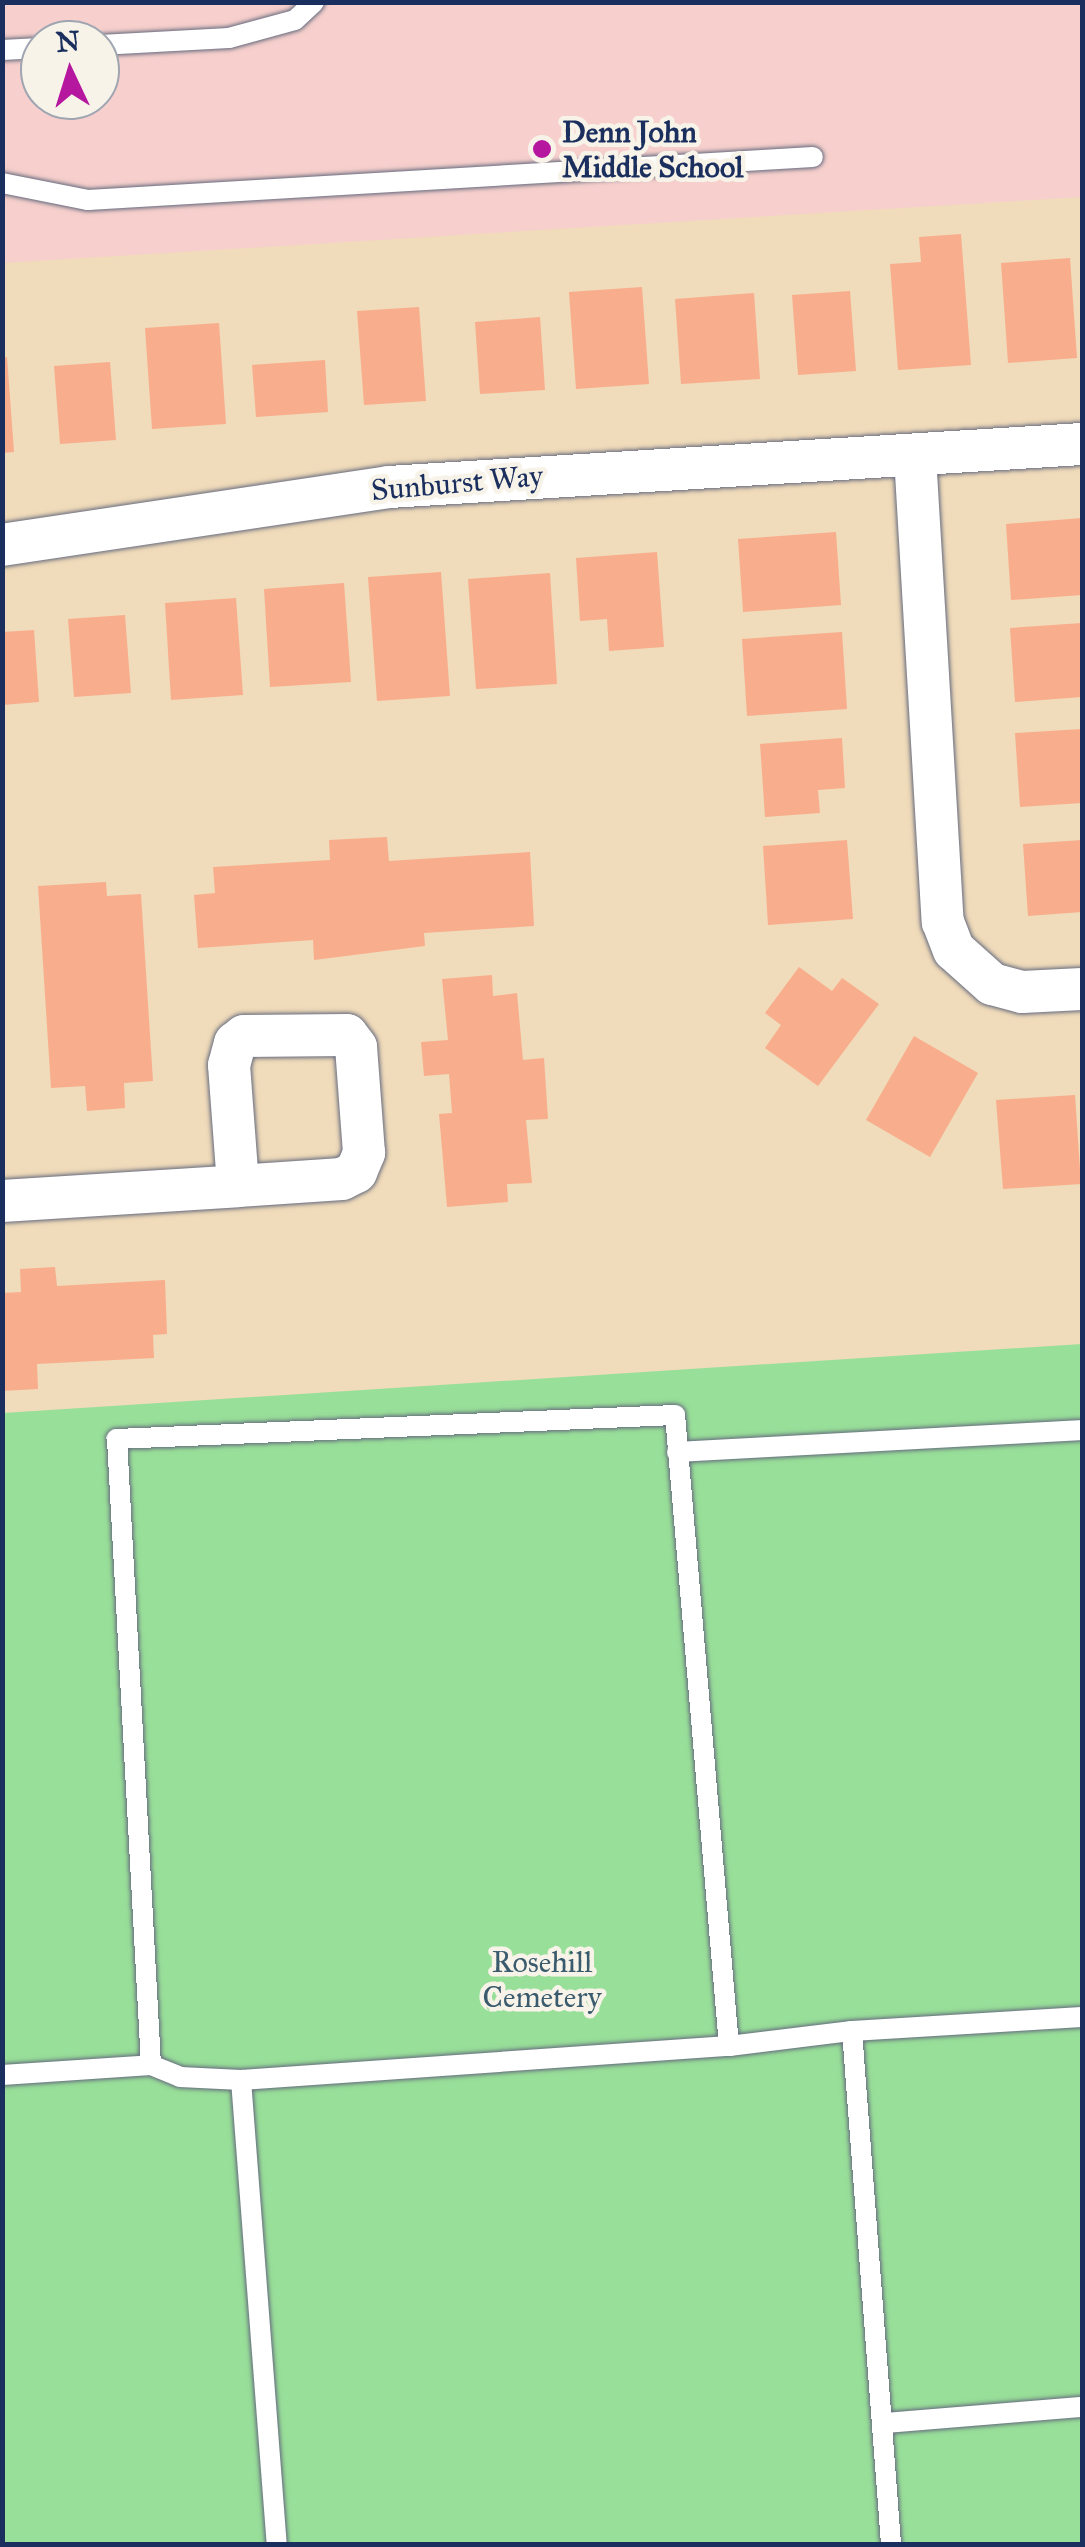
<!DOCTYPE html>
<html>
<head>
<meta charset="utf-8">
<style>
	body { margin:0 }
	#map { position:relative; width:1085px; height:2547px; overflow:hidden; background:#f0dbba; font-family:"IM FELL Great Primer",serif }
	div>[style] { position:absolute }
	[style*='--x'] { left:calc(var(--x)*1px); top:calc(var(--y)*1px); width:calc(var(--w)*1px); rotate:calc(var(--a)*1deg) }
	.built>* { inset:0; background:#f7d0cd }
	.green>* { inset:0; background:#98df99 }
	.building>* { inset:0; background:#f8ae8d }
	.roads { filter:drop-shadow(0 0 2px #666b7e) drop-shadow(0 0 2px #666b7e) }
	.lane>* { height:20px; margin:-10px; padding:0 10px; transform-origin:10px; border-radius:10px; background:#fff }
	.street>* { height:42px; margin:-21px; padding:0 21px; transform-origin:21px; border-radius:21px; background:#fff }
	.dots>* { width:28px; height:28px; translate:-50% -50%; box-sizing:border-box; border:5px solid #f7f3e8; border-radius:50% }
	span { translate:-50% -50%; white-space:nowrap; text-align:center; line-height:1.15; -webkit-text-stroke:9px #f7f3e8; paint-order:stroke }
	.poi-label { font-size:30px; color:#1b2f5e; font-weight:700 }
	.left { translate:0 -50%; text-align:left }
	.street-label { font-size:30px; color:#1b2f5e }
	.park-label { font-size:30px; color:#3a5b6d }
	.frame { position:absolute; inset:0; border:5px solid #1b2f5e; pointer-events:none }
	.north { position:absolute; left:20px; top:20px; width:100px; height:100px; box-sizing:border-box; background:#f7f3e8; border:2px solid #9fa5b1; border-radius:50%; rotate:356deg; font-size:28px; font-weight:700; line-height:40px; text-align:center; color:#1b2f5e }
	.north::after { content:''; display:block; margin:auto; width:35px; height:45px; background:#b5179e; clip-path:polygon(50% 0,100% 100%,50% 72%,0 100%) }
</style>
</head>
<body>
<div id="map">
	<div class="built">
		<div style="clip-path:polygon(evenodd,3px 3px,1082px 3px,1082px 197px,3px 263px,3px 3px,40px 40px,100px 40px,100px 100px,40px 100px,40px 40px)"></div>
	</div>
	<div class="green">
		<div style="clip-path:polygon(1082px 1344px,1082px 2544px,3px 2544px,3px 1413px)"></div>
	</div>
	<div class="building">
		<div style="clip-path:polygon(961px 234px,971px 365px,898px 370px,890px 264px,921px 262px,919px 237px)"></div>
		<div style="clip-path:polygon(1070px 258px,1077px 358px,1008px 363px,1001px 263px)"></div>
		<div style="clip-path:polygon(642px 287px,649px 384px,576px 389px,569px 292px)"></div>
		<div style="clip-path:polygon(850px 291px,856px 371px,798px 375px,792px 295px)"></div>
		<div style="clip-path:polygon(754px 293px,760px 379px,681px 384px,675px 299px)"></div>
		<div style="clip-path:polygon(419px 307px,426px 401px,364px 405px,357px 311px)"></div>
		<div style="clip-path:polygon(540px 317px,545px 390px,480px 394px,475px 322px)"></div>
		<div style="clip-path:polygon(219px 323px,226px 424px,152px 429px,145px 328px)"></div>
		<div style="clip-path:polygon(7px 357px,14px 452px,2px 453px,2px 358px)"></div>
		<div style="clip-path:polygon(325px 360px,328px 412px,256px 417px,252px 365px)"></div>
		<div style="clip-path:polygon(110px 362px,116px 440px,60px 444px,54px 366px)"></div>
		<div style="clip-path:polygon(1082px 518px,1082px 595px,1011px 600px,1006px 524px)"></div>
		<div style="clip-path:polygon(836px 532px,841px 605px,743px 612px,738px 539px)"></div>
		<div style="clip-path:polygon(657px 552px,664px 647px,609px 651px,607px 619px,580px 621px,576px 558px)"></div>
		<div style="clip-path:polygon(441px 572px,450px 696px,377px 701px,368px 577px)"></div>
		<div style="clip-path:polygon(550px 573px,557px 684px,476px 689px,468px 579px)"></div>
		<div style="clip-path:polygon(344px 583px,351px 682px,270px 687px,264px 589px)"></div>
		<div style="clip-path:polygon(236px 598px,243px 695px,171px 700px,165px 603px)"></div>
		<div style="clip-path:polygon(125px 615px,131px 693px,74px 697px,68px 619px)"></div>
		<div style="clip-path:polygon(1082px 623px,1082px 697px,1015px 702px,1010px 628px)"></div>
		<div style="clip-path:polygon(34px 630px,39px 702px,2px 705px,2px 632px)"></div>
		<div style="clip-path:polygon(842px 632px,847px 709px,747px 716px,742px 639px)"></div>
		<div style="clip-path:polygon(1082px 729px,1082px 803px,1020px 807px,1015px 733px)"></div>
		<div style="clip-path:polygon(842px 738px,845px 788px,818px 790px,820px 813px,765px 817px,760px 744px)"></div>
		<div style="clip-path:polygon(387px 837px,389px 861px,530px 852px,534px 926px,424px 933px,425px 946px,314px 960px,313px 940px,198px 948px,194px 895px,215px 893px,213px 867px,330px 860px,329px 840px)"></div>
		<div style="clip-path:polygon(847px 840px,853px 919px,768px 925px,763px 846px)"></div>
		<div style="clip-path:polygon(1082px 840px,1082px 912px,1028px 916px,1023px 844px)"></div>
		<div style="clip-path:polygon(106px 882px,107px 896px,141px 894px,153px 1081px,124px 1083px,125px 1108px,87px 1111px,85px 1086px,51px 1088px,38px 886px)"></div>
		<div style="clip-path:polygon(799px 967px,832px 991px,842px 978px,879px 1004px,818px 1086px,765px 1048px,781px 1025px,765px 1013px)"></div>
		<div style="clip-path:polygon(492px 975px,493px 996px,517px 993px,523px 1060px,544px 1058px,548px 1119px,526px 1120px,532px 1183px,507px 1184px,508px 1202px,447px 1207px,439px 1114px,452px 1113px,449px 1074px,424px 1076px,421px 1042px,448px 1040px,442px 979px)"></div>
		<div style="clip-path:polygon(914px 1036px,978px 1073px,930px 1157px,866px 1120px)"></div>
		<div style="clip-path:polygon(1075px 1095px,1081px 1184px,1003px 1189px,996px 1100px)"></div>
		<div style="clip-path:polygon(55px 1267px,57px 1286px,165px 1280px,167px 1334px,153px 1335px,154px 1358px,37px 1364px,38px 1389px,2px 1391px,2px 1293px,21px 1292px,20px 1269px)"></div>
	</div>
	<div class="roads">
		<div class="lane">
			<div style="--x:100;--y:45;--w:129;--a:-3.1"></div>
			<div style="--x:229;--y:38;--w:68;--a:-15.3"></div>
			<div style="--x:295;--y:20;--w:26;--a:-43"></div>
			<div style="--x:2;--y:50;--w:38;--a:-3"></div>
			<div style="--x:2;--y:183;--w:88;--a:11.2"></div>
			<div style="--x:88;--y:200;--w:726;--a:-3.39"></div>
			<div style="--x:677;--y:1452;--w:406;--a:-3.1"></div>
			<div style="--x:852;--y:2031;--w:514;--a:85.65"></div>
			<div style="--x:729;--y:2046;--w:633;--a:-94.89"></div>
			<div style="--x:675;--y:1415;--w:559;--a:177.54"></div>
			<div style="--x:117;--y:1439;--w:627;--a:86.89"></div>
			<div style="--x:151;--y:2065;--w:31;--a:22"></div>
			<div style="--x:180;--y:2077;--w:61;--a:2.8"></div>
			<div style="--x:241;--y:2080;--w:489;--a:-4"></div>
			<div style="--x:729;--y:2046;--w:124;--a:-7"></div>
			<div style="--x:852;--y:2031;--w:230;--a:-3.5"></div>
			<div style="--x:2;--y:2075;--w:149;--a:-3.8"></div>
			<div style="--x:241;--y:2080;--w:465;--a:85.6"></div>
			<div style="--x:886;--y:2423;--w:197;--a:-4.7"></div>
		</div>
		<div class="street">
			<div style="--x:915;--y:456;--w:467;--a:86.6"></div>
			<div style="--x:943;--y:922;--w:30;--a:69"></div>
			<div style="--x:954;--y:950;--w:51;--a:41.8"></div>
			<div style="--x:992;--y:984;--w:31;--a:15"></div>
			<div style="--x:1022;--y:992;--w:60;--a:-2.9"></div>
			<div style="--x:2;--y:545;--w:391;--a:-8.5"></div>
			<div style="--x:389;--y:487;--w:694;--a:-3.55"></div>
			<div style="--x:2;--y:1201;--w:236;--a:-3.6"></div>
			<div style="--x:238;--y:1186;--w:104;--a:-3.9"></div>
			<div style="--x:342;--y:1179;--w:16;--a:-27"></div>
			<div style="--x:356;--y:1172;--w:21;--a:-67"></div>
			<div style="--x:364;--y:1153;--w:106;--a:-94.3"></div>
			<div style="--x:356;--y:1047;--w:15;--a:-127"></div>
			<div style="--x:347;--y:1035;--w:103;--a:179.4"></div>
			<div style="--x:244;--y:1036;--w:11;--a:142"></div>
			<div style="--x:235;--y:1043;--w:23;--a:105"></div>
			<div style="--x:229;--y:1065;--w:121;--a:85.7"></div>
		</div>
	</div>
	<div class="dots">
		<div style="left:542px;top:149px;background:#b5179e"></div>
	</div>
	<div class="poi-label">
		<span class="left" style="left:562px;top:149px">Denn John<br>Middle School</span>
	</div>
	<div class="street-label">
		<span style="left:457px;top:483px;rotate:-5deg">Sunburst Way</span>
	</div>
	<div class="park-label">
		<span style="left:542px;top:1979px">Rosehill<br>Cemetery</span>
	</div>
	<div class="frame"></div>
	<div class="north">N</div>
</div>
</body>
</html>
